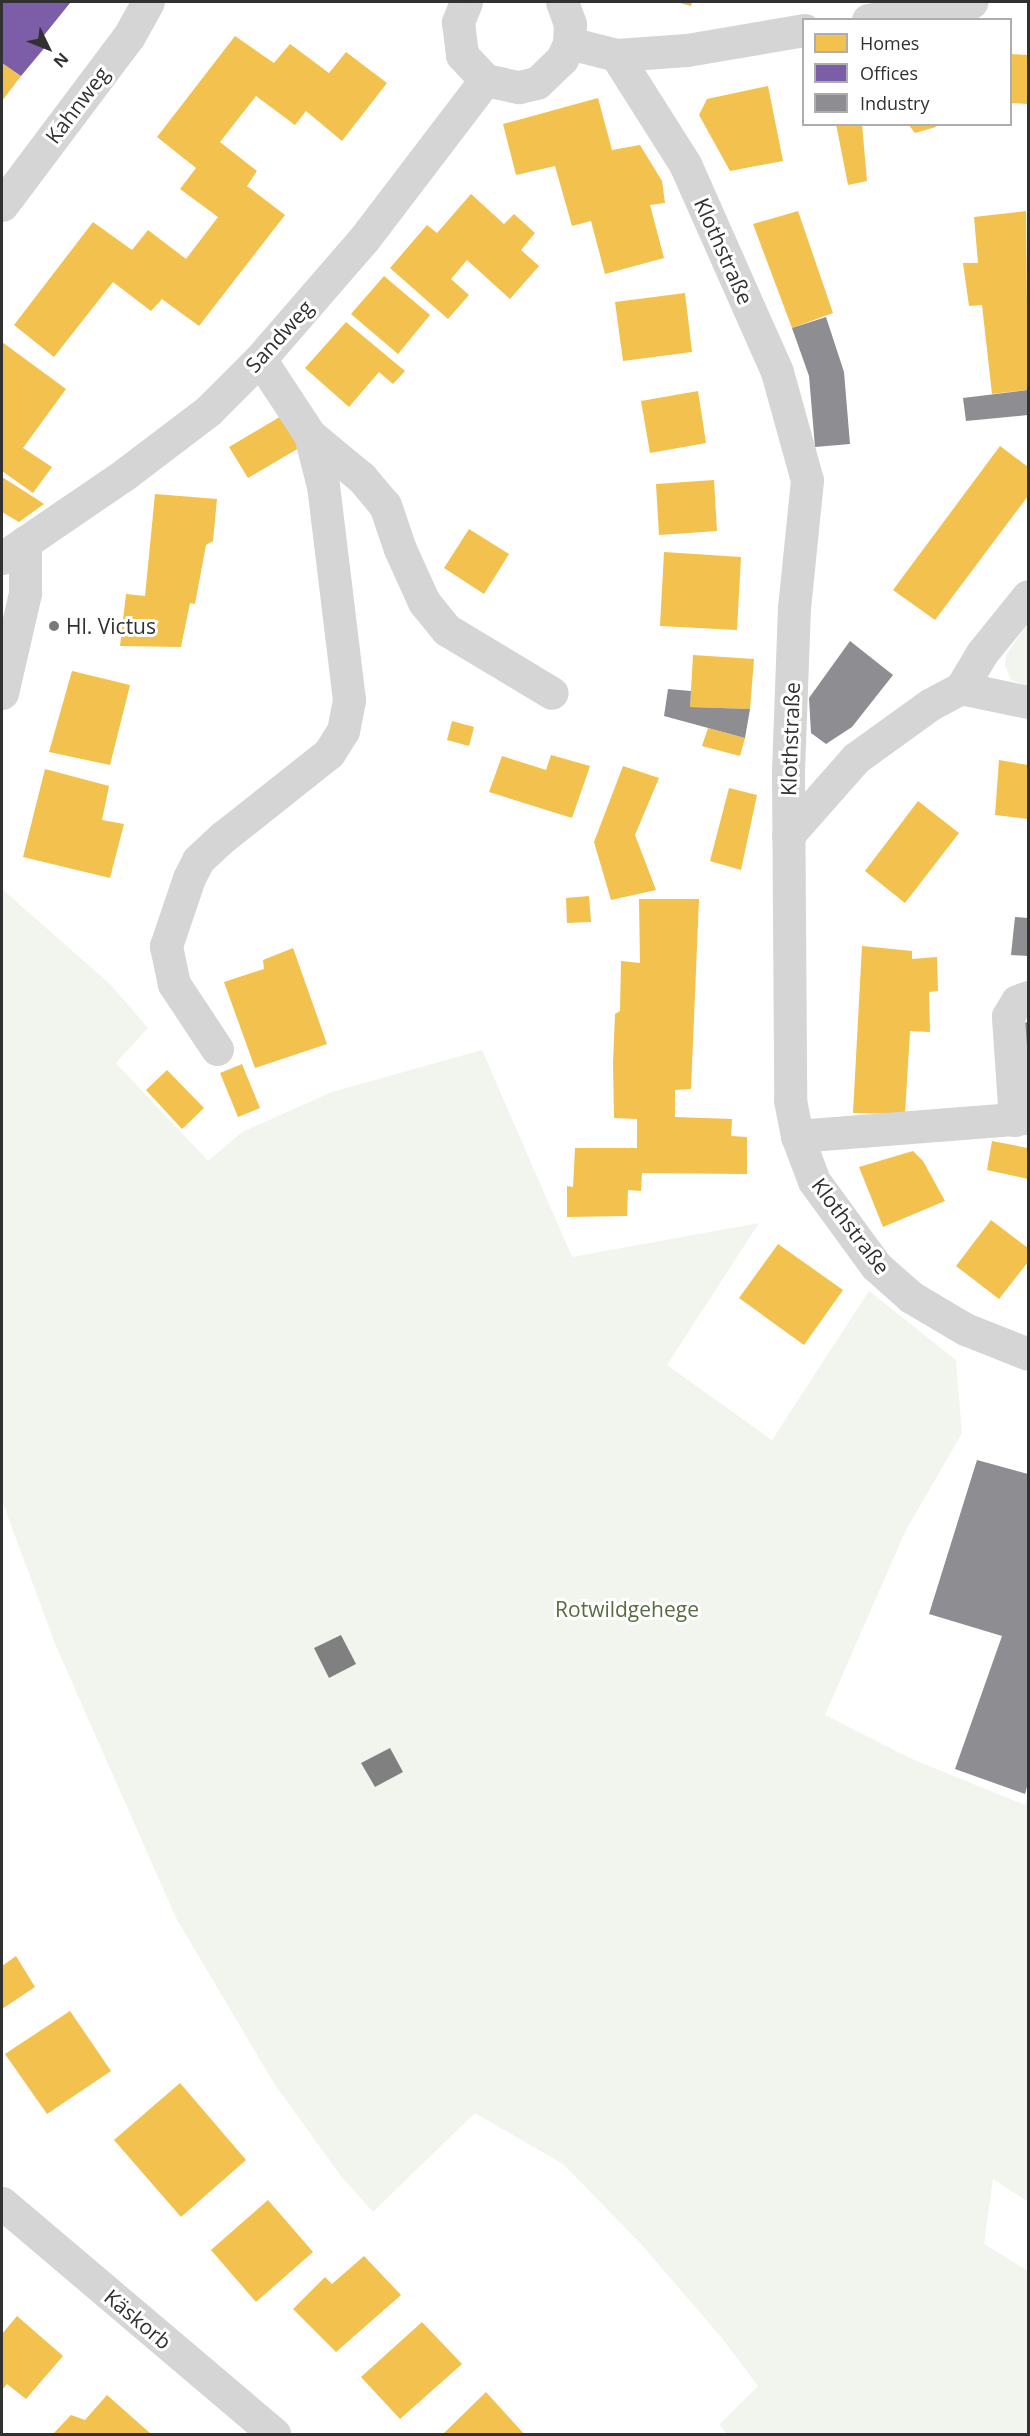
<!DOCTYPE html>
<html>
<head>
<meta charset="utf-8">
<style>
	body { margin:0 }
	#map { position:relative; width:1030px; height:2436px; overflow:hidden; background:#fff; font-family:"Open Sans",sans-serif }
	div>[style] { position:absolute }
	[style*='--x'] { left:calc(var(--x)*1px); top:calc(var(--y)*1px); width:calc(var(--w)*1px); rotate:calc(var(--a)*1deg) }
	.green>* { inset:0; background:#f2f5ed }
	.homes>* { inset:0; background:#f2c14e }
	.offices>* { inset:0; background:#7b5ea7 }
	.industry>* { inset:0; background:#8d8d92 }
	.building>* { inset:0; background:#808080 }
	.minor>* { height:33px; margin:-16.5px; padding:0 16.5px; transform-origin:16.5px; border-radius:16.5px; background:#d5d5d5 }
	.dots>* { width:16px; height:16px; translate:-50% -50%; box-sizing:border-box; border:3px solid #fff; border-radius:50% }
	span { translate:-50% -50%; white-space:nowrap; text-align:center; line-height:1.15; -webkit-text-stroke:6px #fff; paint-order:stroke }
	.street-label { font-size:21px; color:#313131 }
	.poi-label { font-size:21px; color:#313131 }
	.left { translate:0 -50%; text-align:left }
	.park-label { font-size:21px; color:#576c3e }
	.frame { position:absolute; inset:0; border:3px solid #313131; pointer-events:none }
	.legend { position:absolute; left:802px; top:18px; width:210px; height:108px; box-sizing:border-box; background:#fff; border:2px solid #adadad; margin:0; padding:8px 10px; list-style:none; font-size:18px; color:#313131 }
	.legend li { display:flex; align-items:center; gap:12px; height:30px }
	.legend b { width:30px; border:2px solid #adadad }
	.north { position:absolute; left:18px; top:18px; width:60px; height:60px; -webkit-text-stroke:4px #fff; paint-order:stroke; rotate:133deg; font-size:16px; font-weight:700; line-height:24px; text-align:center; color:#313131 }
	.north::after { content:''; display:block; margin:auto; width:21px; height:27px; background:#313131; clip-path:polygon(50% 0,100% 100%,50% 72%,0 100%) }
</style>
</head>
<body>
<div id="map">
	<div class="green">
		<div style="clip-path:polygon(1028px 623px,1028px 686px,1011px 680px,1005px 665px,1006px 655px)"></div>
		<div style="clip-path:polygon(2px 889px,110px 984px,148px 1028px,116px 1063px,208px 1161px,242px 1132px,332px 1092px,482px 1050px,572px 1257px,759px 1223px,667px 1365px,772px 1440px,869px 1291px,956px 1360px,962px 1433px,905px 1532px,825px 1715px,912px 1759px,1025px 1805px,1028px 1796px,1028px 2202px,993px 2179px,984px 2244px,1028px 2271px,1028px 2434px,727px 2434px,719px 2425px,758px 2386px,721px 2337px,640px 2243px,563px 2164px,475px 2113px,373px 2212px,341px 2176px,275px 2085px,176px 1918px,56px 1646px,2px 1501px)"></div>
	</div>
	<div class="homes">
		<div style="clip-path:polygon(676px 2px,692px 2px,691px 6px)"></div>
		<div style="clip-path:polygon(235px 36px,274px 63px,290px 44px,329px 73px,346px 52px,387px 83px,342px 141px,306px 111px,295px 125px,256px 96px,220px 142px,257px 171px,247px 186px,285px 215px,199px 326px,162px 299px,151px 311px,113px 282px,54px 357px,14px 325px,93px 222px,132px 250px,148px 230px,186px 259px,218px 217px,180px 189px,196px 168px,157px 137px)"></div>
		<div style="clip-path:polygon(1011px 54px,1028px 55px,1028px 104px,1011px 103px)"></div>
		<div style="clip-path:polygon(2px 63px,21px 76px,2px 101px)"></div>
		<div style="clip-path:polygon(768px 86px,783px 161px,730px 171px,699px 115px,707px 99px)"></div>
		<div style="clip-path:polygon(598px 98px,612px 150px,640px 145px,662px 181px,665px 203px,650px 205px,664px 258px,605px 274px,591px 221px,572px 226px,555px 166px,516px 175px,503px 124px)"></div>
		<div style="clip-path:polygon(836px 124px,862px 124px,867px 181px,848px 185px)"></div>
		<div style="clip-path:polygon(908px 124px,935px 124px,936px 127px,915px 133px)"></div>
		<div style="clip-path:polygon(471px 194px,504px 224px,514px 214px,535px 233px,521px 250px,539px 266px,510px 299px,467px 260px,451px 279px,469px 295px,448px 319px,390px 268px,427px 225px,437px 233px)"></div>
		<div style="clip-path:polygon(798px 211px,833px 313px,792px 328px,753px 224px)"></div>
		<div style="clip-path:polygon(1026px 211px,1028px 390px,992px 394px,982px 305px,969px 306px,963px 263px,978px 263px,974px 217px)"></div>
		<div style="clip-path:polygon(384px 276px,430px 315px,398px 354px,351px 314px)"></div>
		<div style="clip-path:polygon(685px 293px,692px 352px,623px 361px,615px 302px)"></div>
		<div style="clip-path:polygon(346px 322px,405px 371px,393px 384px,379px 372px,349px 407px,305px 368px)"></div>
		<div style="clip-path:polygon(2px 342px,66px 389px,23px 448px,52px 467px,33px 493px,2px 471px)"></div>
		<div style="clip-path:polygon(698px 391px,706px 443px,650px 453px,641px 401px)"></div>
		<div style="clip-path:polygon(283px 415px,299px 448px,248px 478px,229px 447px)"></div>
		<div style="clip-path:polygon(1000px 446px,1028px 467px,1028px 496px,935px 620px,893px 590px)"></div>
		<div style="clip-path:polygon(2px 477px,35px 498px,44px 504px,19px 522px,2px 512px)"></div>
		<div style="clip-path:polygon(714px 480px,717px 531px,659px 535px,656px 484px)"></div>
		<div style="clip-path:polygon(155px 494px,217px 499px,213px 541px,206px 545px,195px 604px,190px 603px,181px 647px,120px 646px,126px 594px,145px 596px)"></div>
		<div style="clip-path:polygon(469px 529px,509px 554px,484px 594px,444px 568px)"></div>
		<div style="clip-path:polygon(664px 552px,741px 557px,737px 630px,660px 626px)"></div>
		<div style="clip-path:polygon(693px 655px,754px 659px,750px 709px,690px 707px)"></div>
		<div style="clip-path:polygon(72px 671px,130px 685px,110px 765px,49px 752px)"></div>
		<div style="clip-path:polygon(452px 721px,474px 727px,469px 746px,447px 740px)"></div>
		<div style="clip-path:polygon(708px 728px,745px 738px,740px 756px,702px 746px)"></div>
		<div style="clip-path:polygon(551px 755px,590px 766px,572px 818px,489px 792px,502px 756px,546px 770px)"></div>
		<div style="clip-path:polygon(999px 760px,1028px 765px,1028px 819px,995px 815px)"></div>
		<div style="clip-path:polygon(623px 766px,659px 778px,635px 835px,656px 890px,611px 900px,594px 842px)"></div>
		<div style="clip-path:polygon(45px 769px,109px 786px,102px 820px,124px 824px,110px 878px,23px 857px)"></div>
		<div style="clip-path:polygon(729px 788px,757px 795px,741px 870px,710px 861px)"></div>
		<div style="clip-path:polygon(918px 801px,959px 833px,905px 903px,865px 871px)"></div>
		<div style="clip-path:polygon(589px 896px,591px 922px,567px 923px,566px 898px)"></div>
		<div style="clip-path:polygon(639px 899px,699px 899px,691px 1089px,675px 1090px,675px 1117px,732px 1119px,731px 1136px,747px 1137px,747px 1174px,642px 1173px,641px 1191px,628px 1190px,627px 1216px,567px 1217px,567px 1186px,573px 1187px,575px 1148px,637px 1148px,637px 1119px,614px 1118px,613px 1063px,615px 1014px,620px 1011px,621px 961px,640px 963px)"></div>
		<div style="clip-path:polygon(862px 946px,912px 951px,912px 959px,937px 957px,938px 991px,929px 992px,930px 1032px,910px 1031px,905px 1114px,853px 1113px)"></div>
		<div style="clip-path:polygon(293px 948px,327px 1044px,255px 1068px,224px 982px,264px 969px,263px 960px)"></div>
		<div style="clip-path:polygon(242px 1064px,260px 1108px,238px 1117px,220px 1073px)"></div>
		<div style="clip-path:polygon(167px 1070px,204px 1108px,182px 1129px,146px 1090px)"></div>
		<div style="clip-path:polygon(992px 1141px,1028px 1148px,1028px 1179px,987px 1170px)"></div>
		<div style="clip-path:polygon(913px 1151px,923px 1161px,945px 1201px,883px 1227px,859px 1167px)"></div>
		<div style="clip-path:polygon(991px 1220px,1028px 1248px,1028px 1262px,999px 1299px,956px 1266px)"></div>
		<div style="clip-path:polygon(778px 1244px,843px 1290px,804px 1345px,739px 1298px)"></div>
		<div style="clip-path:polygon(16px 1956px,35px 1987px,2px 2009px,2px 1966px)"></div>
		<div style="clip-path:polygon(70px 2011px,111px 2071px,47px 2114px,5px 2054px)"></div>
		<div style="clip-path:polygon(180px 2083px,246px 2160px,181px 2217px,114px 2140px)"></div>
		<div style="clip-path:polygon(268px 2200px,313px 2252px,256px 2302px,211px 2250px)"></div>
		<div style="clip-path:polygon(364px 2256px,401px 2295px,336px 2352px,293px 2309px,325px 2277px,332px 2284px)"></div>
		<div style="clip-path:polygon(17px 2316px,63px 2356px,26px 2399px,7px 2384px,2px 2390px,2px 2334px)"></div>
		<div style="clip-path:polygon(422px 2322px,462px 2364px,400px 2419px,361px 2377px)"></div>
		<div style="clip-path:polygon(486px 2392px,524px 2434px,443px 2434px)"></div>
		<div style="clip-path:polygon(107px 2395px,151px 2434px,53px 2434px,71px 2415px,85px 2420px)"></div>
	</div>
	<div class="offices">
		<div style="clip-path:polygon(2px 2px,70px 3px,41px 39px,46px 46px,21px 76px,2px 63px)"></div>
	</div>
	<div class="industry">
		<div style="clip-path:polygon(826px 317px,844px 372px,850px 444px,815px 447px,809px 376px,792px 328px)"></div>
		<div style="clip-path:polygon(1028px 390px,1028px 415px,966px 421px,963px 398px)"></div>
		<div style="clip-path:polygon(850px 641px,893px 675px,852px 727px,826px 744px,811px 733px,809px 698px)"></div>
		<div style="clip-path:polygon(668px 689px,691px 691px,690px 707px,750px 709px,745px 738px,664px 716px)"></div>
		<div style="clip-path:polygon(1015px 917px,1028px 918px,1028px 956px,1011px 955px)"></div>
		<div style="clip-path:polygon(1028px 1022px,1028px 1092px,1018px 1024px)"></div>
		<div style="clip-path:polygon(977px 1460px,1028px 1474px,1028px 1783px,1025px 1794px,955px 1769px,1002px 1636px,929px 1614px)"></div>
	</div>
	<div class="building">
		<div style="clip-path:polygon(341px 1635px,356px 1664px,329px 1678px,314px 1648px)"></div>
		<div style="clip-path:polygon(390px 1748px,403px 1772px,375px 1787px,361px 1763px)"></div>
	</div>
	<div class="minor">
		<div style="--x:466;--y:2;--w:22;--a:112"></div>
		<div style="--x:458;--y:22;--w:33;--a:83"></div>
		<div style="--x:462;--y:55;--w:34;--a:47"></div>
		<div style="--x:485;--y:80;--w:35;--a:12"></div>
		<div style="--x:519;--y:87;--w:18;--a:-13"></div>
		<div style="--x:537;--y:83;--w:35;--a:-44"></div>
		<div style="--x:562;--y:59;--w:17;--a:-66"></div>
		<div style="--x:569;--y:43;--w:19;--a:-87"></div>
		<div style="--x:570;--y:24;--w:23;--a:-110"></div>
		<div style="--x:868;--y:20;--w:105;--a:-9.9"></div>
		<div style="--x:569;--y:43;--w:49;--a:14.3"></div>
		<div style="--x:616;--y:55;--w:71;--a:-4"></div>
		<div style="--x:687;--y:50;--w:119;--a:-9.7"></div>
		<div style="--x:616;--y:55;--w:129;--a:57.7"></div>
		<div style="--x:685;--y:164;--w:227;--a:66.1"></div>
		<div style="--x:777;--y:372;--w:112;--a:74.5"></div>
		<div style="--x:807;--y:480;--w:128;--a:95.8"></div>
		<div style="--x:794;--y:607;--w:166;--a:92.1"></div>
		<div style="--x:788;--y:773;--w:327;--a:89.6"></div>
		<div style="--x:790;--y:1100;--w:37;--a:79"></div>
		<div style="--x:797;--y:1136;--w:48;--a:69.3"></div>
		<div style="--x:814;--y:1181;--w:105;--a:53.9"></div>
		<div style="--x:876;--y:1266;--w:47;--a:41.5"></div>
		<div style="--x:911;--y:1297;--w:63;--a:30.7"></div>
		<div style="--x:965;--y:1329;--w:68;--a:21.6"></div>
		<div style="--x:2;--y:205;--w:211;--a:-53.1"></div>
		<div style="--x:129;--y:36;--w:39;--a:-61"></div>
		<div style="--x:310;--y:435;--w:67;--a:39.6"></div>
		<div style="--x:362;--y:478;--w:35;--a:50"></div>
		<div style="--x:385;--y:505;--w:46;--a:71.2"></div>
		<div style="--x:400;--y:549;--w:58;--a:65.6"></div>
		<div style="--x:424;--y:602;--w:36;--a:51"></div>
		<div style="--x:447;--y:630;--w:122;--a:31"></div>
		<div style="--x:2;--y:558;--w:149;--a:-34.3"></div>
		<div style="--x:125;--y:474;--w:104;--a:-37.2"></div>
		<div style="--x:208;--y:411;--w:74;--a:-45"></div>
		<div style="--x:260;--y:359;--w:159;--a:-49.1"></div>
		<div style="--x:364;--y:239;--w:200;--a:-52.7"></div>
		<div style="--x:961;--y:688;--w:68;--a:11.8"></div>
		<div style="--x:2;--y:693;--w:103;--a:-77"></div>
		<div style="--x:25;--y:593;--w:51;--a:-90"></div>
		<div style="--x:788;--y:835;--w:103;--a:-48.6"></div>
		<div style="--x:856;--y:758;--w:92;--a:-35.8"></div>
		<div style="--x:931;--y:704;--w:34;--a:-28"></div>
		<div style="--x:961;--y:688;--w:41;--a:-59"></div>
		<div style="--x:982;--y:653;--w:73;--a:-51.1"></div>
		<div style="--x:217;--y:1049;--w:78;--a:-123.5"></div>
		<div style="--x:174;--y:984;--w:39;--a:-102"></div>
		<div style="--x:166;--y:946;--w:72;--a:-71.3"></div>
		<div style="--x:189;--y:878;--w:20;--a:-63"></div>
		<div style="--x:198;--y:860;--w:34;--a:-43"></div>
		<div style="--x:223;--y:837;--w:135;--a:-38.4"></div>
		<div style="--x:329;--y:753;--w:26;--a:-58"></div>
		<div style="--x:343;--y:731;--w:32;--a:-79"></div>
		<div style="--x:349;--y:700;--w:216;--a:-96.9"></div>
		<div style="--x:323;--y:486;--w:53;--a:-104.3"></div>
		<div style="--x:310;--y:435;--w:91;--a:-123.3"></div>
		<div style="--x:1015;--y:1120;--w:104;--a:-93.9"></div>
		<div style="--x:1008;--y:1016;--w:17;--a:-59"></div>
		<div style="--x:1017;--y:1001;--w:12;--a:-20"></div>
		<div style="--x:797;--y:1136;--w:232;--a:-4.5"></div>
		<div style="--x:2;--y:2203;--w:357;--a:40.3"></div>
	</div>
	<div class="dots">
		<div style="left:54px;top:626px;background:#797979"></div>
	</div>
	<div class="street-label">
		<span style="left:77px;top:105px;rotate:-53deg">Kahnweg</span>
		<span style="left:724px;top:251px;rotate:66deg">Klothstraße</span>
		<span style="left:279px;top:336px;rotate:-48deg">Sandweg</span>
		<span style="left:790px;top:739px;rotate:-88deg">Klothstraße</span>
		<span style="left:851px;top:1226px;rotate:53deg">Klothstraße</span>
		<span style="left:138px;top:2319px;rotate:40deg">Käskorb</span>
	</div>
	<div class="poi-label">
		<span class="left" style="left:66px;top:626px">Hl. Victus</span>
	</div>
	<div class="park-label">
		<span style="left:627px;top:1609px">Rotwildgehege</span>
	</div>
	<div class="frame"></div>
	<ul class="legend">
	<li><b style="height:16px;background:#f2c14e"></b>Homes</li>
	<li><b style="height:16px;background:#7b5ea7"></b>Offices</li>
	<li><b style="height:16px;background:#8d8d92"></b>Industry</li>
	</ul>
	<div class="north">N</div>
</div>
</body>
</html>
